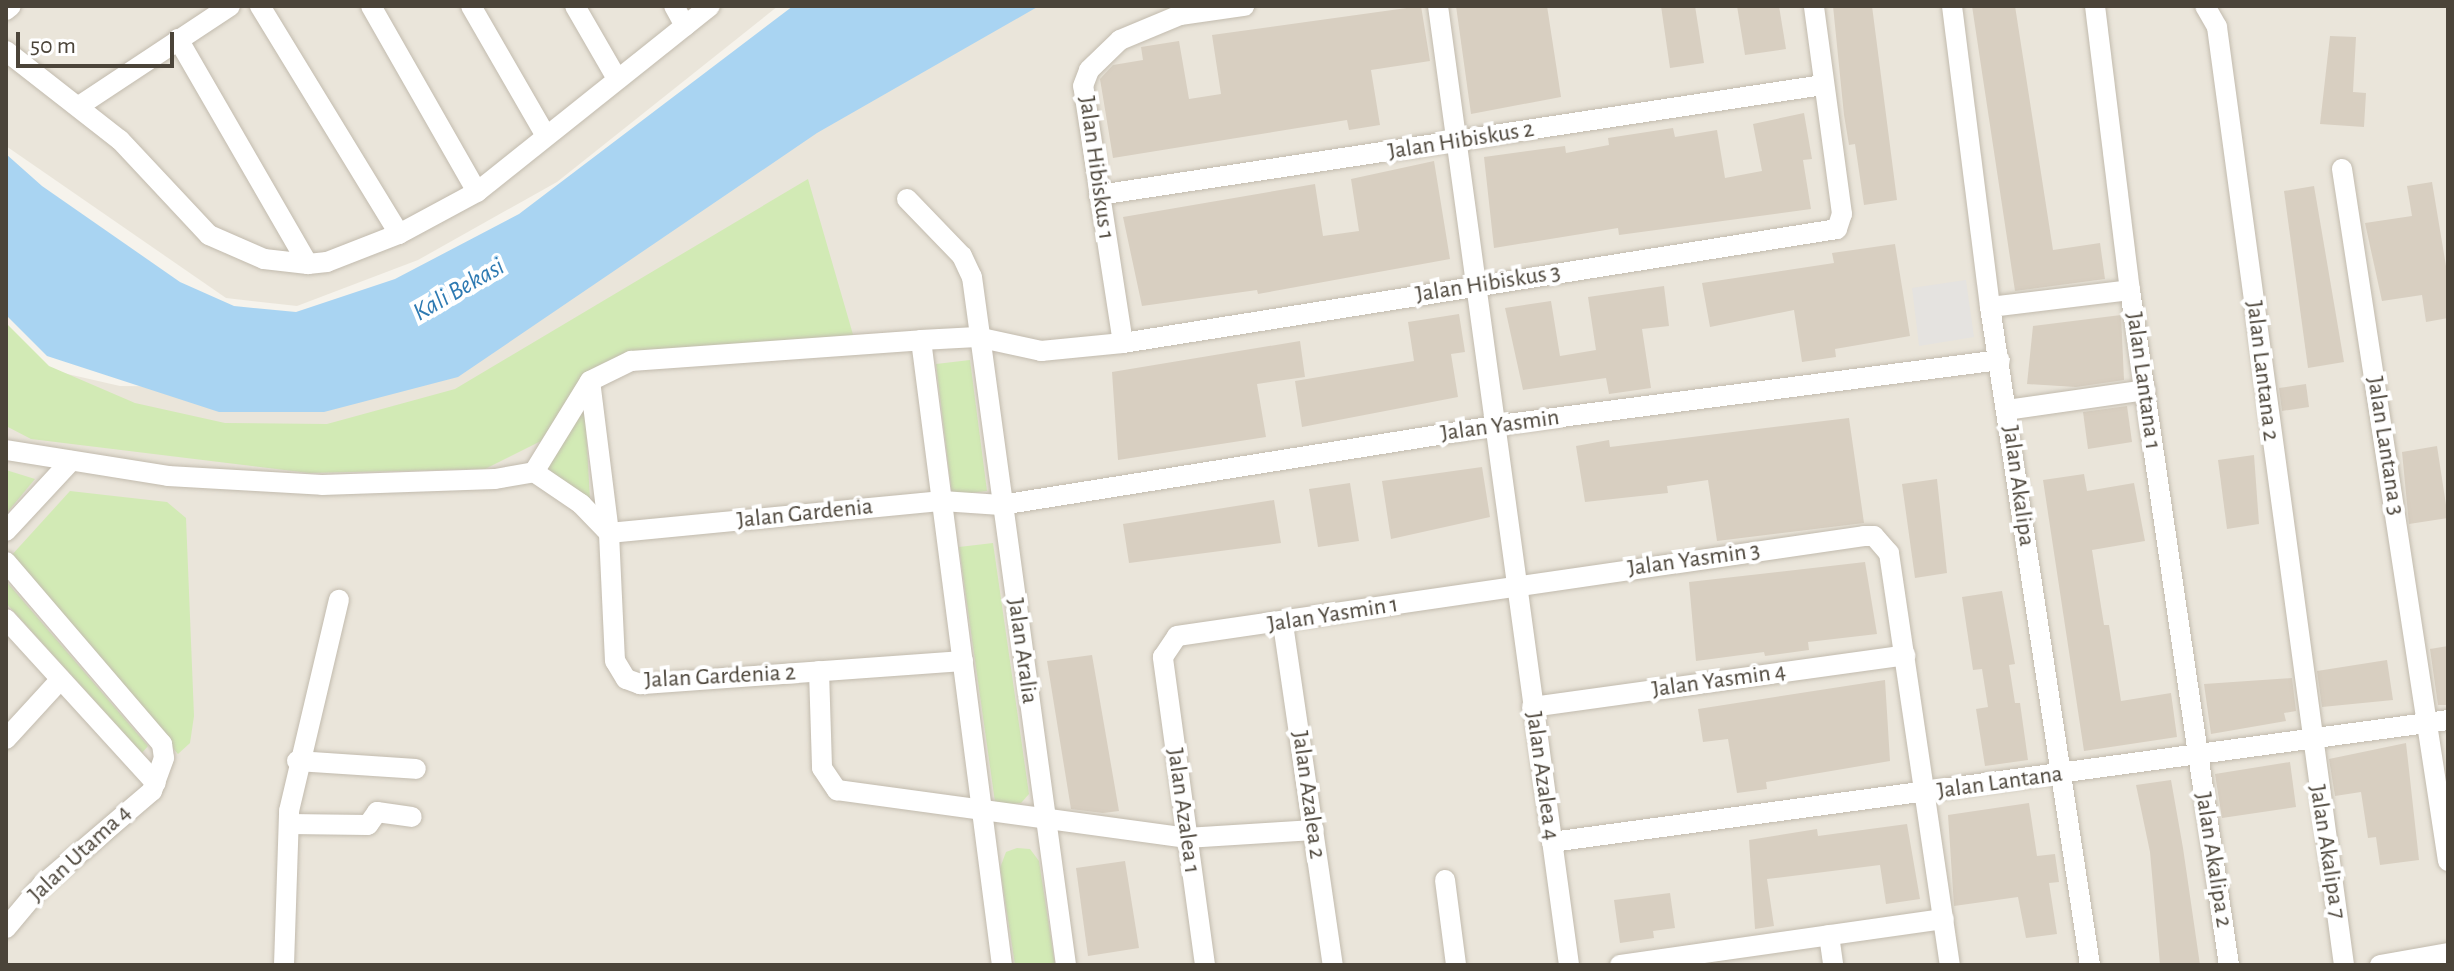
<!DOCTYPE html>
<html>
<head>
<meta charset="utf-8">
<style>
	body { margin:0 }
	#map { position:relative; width:2454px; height:971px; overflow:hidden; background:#f6f3ec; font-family:"Alegreya Sans",sans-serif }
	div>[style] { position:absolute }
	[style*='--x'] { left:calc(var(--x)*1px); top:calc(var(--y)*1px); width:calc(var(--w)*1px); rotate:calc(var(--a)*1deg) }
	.residential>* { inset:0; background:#eae5da }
	.green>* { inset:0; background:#d2eab5 }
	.parking>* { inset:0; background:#e5e3e0 }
	.water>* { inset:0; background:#a9d4f2 }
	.building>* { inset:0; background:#d8cfc1 }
	.roads { filter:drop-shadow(0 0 2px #c2bbae) drop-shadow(0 0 2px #c2bbae) }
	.street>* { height:20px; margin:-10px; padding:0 10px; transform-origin:10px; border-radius:10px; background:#fff }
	span { translate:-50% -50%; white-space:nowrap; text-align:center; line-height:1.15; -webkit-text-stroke:8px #fff; paint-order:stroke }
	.street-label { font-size:24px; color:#4b4439 }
	.water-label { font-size:26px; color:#2e7ab2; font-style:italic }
	.frame { position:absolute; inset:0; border:8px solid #4b4439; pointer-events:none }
	.scale { position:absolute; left:16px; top:32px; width:158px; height:36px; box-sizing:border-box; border:4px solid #4b4439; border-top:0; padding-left:10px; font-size:24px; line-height:28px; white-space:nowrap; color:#4b4439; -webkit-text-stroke:6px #fff; paint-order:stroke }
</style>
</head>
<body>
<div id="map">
	<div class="residential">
		<div style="clip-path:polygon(6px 6px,778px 6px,557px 182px,418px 260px,297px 306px,226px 298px,6px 146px)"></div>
		<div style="clip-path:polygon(956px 6px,2448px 6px,2448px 965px,6px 965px,6px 351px,50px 370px,120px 386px,230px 387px)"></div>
	</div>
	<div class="green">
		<div style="clip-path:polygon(808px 179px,854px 338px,624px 359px,577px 385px,541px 441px,485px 469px,309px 473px,31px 439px,6px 426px,6px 323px,49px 366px,135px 403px,225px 423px,327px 424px,455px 389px)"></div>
		<div style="clip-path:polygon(970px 360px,987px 491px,952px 495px,936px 364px)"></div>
		<div style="clip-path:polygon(578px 411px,585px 411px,590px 499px,582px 499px,543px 464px)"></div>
		<div style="clip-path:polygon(6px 470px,35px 479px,6px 514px)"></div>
		<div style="clip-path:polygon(70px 491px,167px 502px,186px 518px,194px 716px,190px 743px,178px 754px,10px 557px)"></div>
		<div style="clip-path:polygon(993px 543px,1029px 794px,1021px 803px,1004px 805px,995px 802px,959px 547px)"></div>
		<div style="clip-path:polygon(6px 581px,148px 746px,142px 753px,6px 603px)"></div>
		<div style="clip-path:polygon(1017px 848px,1030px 849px,1039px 861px,1055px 965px,1015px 965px,1000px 868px,1006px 852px)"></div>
	</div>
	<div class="parking">
		<div style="clip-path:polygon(1966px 280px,1974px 337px,1919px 346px,1912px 288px)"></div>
	</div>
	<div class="water">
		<div style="clip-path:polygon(793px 6px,1039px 6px,817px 133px,458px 377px,324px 412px,219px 412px,47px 356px,6px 315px,6px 154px,42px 186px,180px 282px,234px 306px,296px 312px,395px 279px,519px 214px)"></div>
	</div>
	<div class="building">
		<div style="clip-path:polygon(1421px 6px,1430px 61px,1371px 70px,1380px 125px,1349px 130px,1347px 120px,1113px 158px,1100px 79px,1113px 65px,1143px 60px,1141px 47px,1179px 41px,1189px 99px,1221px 94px,1212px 35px)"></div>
		<div style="clip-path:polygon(1456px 6px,1547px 6px,1561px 97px,1471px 114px)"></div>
		<div style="clip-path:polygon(1661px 6px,1695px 6px,1704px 63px,1670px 68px)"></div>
		<div style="clip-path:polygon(1737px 6px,1779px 6px,1786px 49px,1745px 55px)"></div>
		<div style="clip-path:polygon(1833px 6px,1872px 6px,1897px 200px,1864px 205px,1855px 144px,1849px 145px,1844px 115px)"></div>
		<div style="clip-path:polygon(1972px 6px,2015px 6px,2053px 250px,2100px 243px,2105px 279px,2015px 291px)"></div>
		<div style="clip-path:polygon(2330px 36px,2356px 37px,2353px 92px,2366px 93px,2364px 127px,2320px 124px)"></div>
		<div style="clip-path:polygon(1804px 113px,1812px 159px,1803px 160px,1811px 209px,1619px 235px,1618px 228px,1494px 248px,1484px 157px,1565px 146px,1566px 153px,1609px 145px,1608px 138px,1673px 128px,1675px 137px,1717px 130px,1725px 178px,1762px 171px,1753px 124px)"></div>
		<div style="clip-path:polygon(1434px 161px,1450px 259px,1258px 294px,1257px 290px,1142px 306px,1123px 217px,1315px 184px,1323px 236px,1359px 231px,1351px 179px)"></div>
		<div style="clip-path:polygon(2432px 182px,2448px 278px,2448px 318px,2426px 322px,2422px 295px,2382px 301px,2365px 223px,2412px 216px,2407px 186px)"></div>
		<div style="clip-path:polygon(2314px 186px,2344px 362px,2308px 368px,2284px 191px)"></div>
		<div style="clip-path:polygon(1895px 244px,1910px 336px,1835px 349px,1836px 357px,1802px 362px,1794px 310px,1710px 327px,1702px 283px,1834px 263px,1832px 253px)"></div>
		<div style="clip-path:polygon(1664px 286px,1669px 326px,1642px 329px,1651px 388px,1609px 394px,1606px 378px,1523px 390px,1505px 308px,1551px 301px,1560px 356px,1596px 350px,1588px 297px)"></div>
		<div style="clip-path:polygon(1459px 314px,1465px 352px,1451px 354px,1458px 397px,1302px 427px,1295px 381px,1414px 361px,1408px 322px)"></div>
		<div style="clip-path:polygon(2121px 315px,2124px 380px,2076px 387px,2027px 384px,2033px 326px)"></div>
		<div style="clip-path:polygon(1300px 341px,1305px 377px,1257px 384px,1266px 437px,1118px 460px,1112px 372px)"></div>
		<div style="clip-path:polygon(2306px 384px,2309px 407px,2282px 411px,2279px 388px)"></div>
		<div style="clip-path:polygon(2127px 406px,2132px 442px,2088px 449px,2083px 412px)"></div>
		<div style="clip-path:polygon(1849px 418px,1864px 523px,1717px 541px,1708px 480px,1667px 486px,1668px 493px,1585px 502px,1576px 446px,1609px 440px,1610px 447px)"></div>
		<div style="clip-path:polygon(2437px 446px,2448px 518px,2409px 524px,2402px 452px)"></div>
		<div style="clip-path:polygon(2254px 455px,2259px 524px,2227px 529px,2218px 460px)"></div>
		<div style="clip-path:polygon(1482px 467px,1490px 517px,1391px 539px,1382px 481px)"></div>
		<div style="clip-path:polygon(2084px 474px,2087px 491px,2134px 483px,2145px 541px,2092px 550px,2104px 625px,2109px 625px,2121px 701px,2171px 693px,2177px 737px,2084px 751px,2043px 480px)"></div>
		<div style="clip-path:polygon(1937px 479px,1947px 573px,1915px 578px,1902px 484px)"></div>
		<div style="clip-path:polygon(1350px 483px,1359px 541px,1318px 547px,1309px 489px)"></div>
		<div style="clip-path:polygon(1274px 500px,1281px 543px,1129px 563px,1123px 524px)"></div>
		<div style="clip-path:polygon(1865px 562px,1877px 634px,1808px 642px,1809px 650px,1765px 656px,1764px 652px,1696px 661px,1689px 582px)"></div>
		<div style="clip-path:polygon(2002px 591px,2015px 664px,2009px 665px,2015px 703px,2020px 703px,2028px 760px,1985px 766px,1976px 709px,1988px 707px,1982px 669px,1973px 670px,1962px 597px)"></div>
		<div style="clip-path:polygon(2448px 646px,2448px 705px,2438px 705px,2430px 649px)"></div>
		<div style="clip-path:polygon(1092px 655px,1119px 811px,1103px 813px,1071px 809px,1047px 661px)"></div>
		<div style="clip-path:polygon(2387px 660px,2393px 700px,2322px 707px,2317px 671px)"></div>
		<div style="clip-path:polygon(2292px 678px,2296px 711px,2284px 713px,2286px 721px,2211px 734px,2204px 684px)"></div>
		<div style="clip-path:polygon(1885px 680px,1890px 761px,1766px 782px,1767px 789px,1737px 793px,1728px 739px,1703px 742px,1698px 709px)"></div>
		<div style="clip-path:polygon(2406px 743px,2419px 860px,2380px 865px,2376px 837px,2368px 838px,2361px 792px,2335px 796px,2329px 759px)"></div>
		<div style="clip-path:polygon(2290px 762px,2296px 807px,2222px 818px,2215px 774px)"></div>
		<div style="clip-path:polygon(2171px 780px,2183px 848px,2200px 965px,2160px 965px,2150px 852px,2136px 785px)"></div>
		<div style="clip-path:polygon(2029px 803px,2037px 856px,2055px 854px,2059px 882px,2049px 883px,2057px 934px,2026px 938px,2018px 897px,1954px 906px,1948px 815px)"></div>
		<div style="clip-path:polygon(1907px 824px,1920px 899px,1886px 904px,1880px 865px,1767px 879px,1774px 926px,1755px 929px,1749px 840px,1817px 829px,1818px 836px)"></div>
		<div style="clip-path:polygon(1125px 861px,1139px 948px,1088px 956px,1076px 868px)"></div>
		<div style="clip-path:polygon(1670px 893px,1675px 928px,1653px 931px,1654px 938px,1620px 943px,1614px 900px)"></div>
	</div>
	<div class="roads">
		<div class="street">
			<div style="--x:260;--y:6;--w:267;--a:58.6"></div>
			<div style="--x:371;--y:6;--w:214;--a:60.3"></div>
			<div style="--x:471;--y:6;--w:150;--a:60"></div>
			<div style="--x:575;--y:6;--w:82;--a:60"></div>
			<div style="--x:674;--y:6;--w:23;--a:61"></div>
			<div style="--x:1438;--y:6;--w:968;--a:82.22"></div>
			<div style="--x:1952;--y:6;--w:303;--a:82.8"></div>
			<div style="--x:1990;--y:307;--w:666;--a:81.36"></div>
			<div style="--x:2095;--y:6;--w:286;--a:83"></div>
			<div style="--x:2130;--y:290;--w:682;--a:81.66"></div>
			<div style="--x:2205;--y:6;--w:24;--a:60"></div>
			<div style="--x:2217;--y:27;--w:947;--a:82.29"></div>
			<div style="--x:6;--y:10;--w:6;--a:-39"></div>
			<div style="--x:178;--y:39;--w:260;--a:60"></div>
			<div style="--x:6;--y:51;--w:145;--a:38"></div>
			<div style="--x:120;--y:140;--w:130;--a:46.9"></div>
			<div style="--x:209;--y:235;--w:60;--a:23.6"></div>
			<div style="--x:264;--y:259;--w:44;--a:6.5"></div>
			<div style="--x:308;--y:264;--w:19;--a:-6"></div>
			<div style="--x:327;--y:262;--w:77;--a:-21.3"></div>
			<div style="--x:399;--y:234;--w:89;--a:-28.3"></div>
			<div style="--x:477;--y:192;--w:298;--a:-38.6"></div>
			<div style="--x:79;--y:106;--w:181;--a:-33.5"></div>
			<div style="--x:2342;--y:169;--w:700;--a:81.29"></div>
			<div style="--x:1099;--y:195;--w:732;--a:-8.64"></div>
			<div style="--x:907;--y:199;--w:79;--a:46"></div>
			<div style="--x:962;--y:256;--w:23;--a:65"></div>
			<div style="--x:972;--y:277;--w:694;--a:82.22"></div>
			<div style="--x:1990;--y:307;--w:141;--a:-6.9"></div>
			<div style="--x:921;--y:340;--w:630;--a:82.62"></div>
			<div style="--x:1123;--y:343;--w:260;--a:-98.8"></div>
			<div style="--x:1083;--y:86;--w:17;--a:-69"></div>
			<div style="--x:1089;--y:70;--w:43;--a:-44.1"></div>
			<div style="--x:1120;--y:40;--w:65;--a:-22.6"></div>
			<div style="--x:1180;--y:15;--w:65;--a:-8"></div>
			<div style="--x:2007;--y:410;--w:140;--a:-8.2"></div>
			<div style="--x:6;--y:450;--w:164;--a:9.1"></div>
			<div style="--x:168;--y:476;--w:154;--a:3.3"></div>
			<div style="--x:322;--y:485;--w:173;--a:-2"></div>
			<div style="--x:495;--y:479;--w:40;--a:-10"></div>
			<div style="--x:534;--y:472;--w:57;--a:34.2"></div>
			<div style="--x:581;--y:504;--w:40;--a:46"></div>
			<div style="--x:534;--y:472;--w:107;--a:-58.4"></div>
			<div style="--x:6;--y:531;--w:96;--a:-47.1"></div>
			<div style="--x:609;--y:533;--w:335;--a:-5.5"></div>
			<div style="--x:942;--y:501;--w:59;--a:3.9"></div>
			<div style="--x:1001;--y:505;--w:497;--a:-9.1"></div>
			<div style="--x:1492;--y:426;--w:512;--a:-7.4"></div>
			<div style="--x:6;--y:562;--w:240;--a:49.4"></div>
			<div style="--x:162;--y:744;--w:14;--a:82"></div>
			<div style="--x:164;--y:758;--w:35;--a:110"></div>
			<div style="--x:152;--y:791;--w:145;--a:139.5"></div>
			<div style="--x:42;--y:885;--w:56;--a:129.9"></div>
			<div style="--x:6;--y:619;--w:222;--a:47.6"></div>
			<div style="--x:1283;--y:624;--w:345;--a:81.7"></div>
			<div style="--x:963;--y:661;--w:324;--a:175.9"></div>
			<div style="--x:640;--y:684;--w:15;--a:-160"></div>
			<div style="--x:626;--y:679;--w:21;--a:-121"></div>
			<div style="--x:615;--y:661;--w:128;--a:-92.7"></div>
			<div style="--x:609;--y:533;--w:153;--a:-97.1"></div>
			<div style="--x:590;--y:381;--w:46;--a:-26"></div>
			<div style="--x:631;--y:361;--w:291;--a:-4.1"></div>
			<div style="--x:921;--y:340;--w:56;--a:-3.1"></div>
			<div style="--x:977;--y:337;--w:66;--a:12.3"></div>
			<div style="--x:1041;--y:351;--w:82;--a:-5.6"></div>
			<div style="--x:1123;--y:343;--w:723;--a:-9.07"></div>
			<div style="--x:1837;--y:229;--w:16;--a:-72"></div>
			<div style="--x:1842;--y:214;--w:210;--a:-97.7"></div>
			<div style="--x:819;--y:671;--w:97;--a:88.2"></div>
			<div style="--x:822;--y:768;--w:27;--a:56"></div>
			<div style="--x:837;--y:790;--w:352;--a:7.8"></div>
			<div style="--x:1186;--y:838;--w:128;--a:-3.6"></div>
			<div style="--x:1532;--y:707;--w:377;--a:-7.9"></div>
			<div style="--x:6;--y:739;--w:81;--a:-47.5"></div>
			<div style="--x:297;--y:761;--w:119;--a:3.8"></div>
			<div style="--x:289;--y:824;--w:79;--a:0.7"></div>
			<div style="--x:368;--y:825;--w:16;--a:-55"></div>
			<div style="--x:377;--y:812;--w:35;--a:8"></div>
			<div style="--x:1552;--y:842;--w:904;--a:-7.75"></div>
			<div style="--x:1445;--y:880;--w:86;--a:82.6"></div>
			<div style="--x:1829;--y:935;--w:30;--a:82"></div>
			<div style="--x:284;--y:965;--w:154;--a:-88.1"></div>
			<div style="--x:289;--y:811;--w:217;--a:-76.7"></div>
			<div style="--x:1205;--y:965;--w:311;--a:-97.8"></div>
			<div style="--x:1163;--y:657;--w:25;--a:-56"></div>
			<div style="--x:1177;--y:636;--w:694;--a:-8.28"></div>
			<div style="--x:1864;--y:536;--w:10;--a:0"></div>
			<div style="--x:1874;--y:536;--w:23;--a:49"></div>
			<div style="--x:1889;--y:553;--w:416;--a:81.6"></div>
			<div style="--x:1620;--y:965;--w:327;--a:-8.1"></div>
			<div style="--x:2380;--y:965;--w:69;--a:-10"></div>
		</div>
	</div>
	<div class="street-label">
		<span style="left:1461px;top:141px;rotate:-9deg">Jalan Hibiskus 2</span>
		<span style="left:1096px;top:168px;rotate:82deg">Jalan Hibiskus 1</span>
		<span style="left:1488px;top:284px;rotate:-9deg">Jalan Hibiskus 3</span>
		<span style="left:2262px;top:371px;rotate:83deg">Jalan Lantana 2</span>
		<span style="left:2143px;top:381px;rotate:82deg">Jalan Lantana 1</span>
		<span style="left:1500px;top:426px;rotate:-8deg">Jalan Yasmin</span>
		<span style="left:2385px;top:446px;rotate:81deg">Jalan Lantana 3</span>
		<span style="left:2018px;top:486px;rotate:82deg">Jalan Akalipa</span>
		<span style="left:805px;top:514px;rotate:-6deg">Jalan Gardenia</span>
		<span style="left:1694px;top:560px;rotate:-8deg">Jalan Yasmin 3</span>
		<span style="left:1333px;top:615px;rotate:-9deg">Jalan Yasmin 1</span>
		<span style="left:1022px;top:651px;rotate:82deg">Jalan Aralia</span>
		<span style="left:720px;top:677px;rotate:-3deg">Jalan Gardenia 2</span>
		<span style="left:1719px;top:681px;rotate:-8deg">Jalan Yasmin 4</span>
		<span style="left:1542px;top:776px;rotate:82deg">Jalan Azalea 4</span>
		<span style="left:2000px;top:783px;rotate:-8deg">Jalan Lantana</span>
		<span style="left:1308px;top:795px;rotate:82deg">Jalan Azalea 2</span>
		<span style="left:1183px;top:811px;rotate:82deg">Jalan Azalea 1</span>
		<span style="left:2327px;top:852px;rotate:81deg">Jalan Akalipa 7</span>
		<span style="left:80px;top:854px;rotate:-43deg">Jalan Utama 4</span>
		<span style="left:2213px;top:860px;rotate:81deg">Jalan Akalipa 2</span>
	</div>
	<div class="water-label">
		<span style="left:459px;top:290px;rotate:-30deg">Kali Bekasi</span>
	</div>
	<div class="frame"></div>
	<div class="scale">50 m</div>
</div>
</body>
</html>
